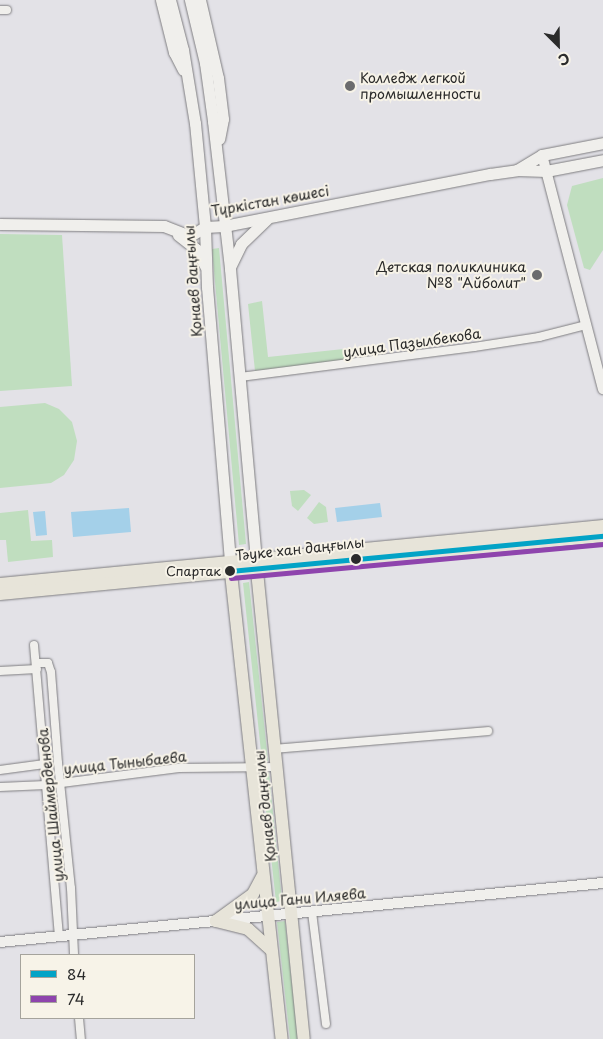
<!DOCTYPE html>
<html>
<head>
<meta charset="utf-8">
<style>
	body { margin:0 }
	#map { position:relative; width:603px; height:1039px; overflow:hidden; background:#e3e2e7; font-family:"Playpen Sans",sans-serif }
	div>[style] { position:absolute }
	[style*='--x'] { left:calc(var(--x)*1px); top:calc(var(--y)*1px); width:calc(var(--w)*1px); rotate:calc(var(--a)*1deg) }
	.green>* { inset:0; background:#c0debf }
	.water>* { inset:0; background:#a4d0e9 }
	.roads { filter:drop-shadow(0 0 1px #7e7d80) drop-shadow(0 0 1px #7e7d80) }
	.minor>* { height:8px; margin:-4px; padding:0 4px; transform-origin:4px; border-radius:4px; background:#f0efec }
	.tertiary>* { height:10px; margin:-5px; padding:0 5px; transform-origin:5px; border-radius:5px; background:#f0efec }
	.secondary>* { height:11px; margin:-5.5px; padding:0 5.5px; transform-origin:5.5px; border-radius:5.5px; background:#f0efec }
	.primary>* { height:12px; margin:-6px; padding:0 6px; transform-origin:6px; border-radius:6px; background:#e7e4d9 }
	.bus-1>* { height:5px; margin:-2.5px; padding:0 2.5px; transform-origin:2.5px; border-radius:2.5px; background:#02a3c6 }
	.bus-2>* { height:5px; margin:-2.5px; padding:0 2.5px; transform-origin:2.5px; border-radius:2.5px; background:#8e44ad }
	.dots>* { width:14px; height:14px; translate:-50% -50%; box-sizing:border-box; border:2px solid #f7f3e8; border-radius:50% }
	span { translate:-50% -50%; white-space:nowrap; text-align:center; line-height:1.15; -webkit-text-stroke:4px #f7f3e8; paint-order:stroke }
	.bus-label { font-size:13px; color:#2b2b2b }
	.right { translate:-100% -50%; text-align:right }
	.poi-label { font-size:14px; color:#2b2b2b }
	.left { translate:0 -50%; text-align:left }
	.street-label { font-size:14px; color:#2b2b2b }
	.legend { position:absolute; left:20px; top:954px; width:175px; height:65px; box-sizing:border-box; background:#f7f3e8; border:1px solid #a5a39c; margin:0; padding:6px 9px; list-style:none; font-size:15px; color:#2b2b2b }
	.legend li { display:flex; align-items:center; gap:10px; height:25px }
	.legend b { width:25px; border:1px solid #a5a39c }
	.north { position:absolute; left:533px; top:20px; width:50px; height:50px; -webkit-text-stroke:4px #f7f3e8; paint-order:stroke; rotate:157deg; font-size:14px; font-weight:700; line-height:20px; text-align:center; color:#2b2b2b }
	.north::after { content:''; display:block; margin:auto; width:18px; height:22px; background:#2b2b2b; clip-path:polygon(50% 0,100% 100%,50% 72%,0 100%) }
</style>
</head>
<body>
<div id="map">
	<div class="green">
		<div style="clip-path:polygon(603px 178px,603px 250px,590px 270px,584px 268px,567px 205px,572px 186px)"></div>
		<div style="clip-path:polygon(0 234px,62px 235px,72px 386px,0 391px)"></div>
		<div style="clip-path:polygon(219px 248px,246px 544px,239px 545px,212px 249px)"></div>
		<div style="clip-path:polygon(262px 301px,268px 357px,353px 348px,352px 361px,255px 371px,248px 304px)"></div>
		<div style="clip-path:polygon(45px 403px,59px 409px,72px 422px,77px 441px,74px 460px,64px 475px,51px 483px,0 488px,0 407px)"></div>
		<div style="clip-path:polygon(304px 490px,311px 495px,298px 511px,292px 506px,290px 491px)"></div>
		<div style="clip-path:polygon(319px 502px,326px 507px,328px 522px,314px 524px,307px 518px)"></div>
		<div style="clip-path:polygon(28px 510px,31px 541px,52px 540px,53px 557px,8px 562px,6px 540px,0 540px,0 513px)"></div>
		<div style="clip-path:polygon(249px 582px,268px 761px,262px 761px,243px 583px)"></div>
		<div style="clip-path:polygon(269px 773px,282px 901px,276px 902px,262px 774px)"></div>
		<div style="clip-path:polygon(285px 921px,298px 1039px,290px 1039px,277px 922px)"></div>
	</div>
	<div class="water">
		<div style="clip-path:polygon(380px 503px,382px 517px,337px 522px,335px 508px)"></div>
		<div style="clip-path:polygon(129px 508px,131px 532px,73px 537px,71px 512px)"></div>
		<div style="clip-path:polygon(45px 511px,47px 535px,36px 536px,33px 512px)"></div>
	</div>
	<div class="roads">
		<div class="minor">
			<div style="--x:0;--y:10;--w:7;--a:0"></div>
			<div style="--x:240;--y:377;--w:236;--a:-7.3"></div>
			<div style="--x:474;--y:347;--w:66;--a:-8.7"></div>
			<div style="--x:539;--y:337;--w:49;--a:-14.3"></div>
			<div style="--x:34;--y:645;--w:292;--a:85.1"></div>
			<div style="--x:37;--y:663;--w:11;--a:0"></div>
			<div style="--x:48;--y:663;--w:9;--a:72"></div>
			<div style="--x:51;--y:672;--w:91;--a:85.6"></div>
			<div style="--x:58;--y:763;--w:126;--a:84.1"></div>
			<div style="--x:71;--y:888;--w:67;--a:87.4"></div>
			<div style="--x:0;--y:671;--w:37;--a:-3"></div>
			<div style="--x:274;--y:749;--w:215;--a:-4.8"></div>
			<div style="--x:0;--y:770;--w:45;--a:-7.6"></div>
			<div style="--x:0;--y:787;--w:46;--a:-2.5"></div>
			<div style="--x:46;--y:785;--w:134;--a:-7.3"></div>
			<div style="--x:179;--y:768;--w:98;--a:-0.6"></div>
			<div style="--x:312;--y:912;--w:113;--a:82.9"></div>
			<div style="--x:79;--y:1018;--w:21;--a:85"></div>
		</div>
		<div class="tertiary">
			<div style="--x:542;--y:155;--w:242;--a:75.4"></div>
			<div style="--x:0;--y:942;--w:606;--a:-5.59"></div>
		</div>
		<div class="secondary">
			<div style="--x:161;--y:0;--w:54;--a:76"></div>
			<div style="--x:174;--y:52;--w:20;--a:63"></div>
			<div style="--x:170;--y:0;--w:52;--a:75.4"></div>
			<div style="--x:183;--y:50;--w:74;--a:80.7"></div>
			<div style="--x:195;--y:123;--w:104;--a:84.5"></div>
			<div style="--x:205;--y:227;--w:60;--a:88.1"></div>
			<div style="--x:207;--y:287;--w:276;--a:85.2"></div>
			<div style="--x:190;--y:0;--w:65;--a:76.6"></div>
			<div style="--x:205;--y:63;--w:59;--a:82.1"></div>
			<div style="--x:213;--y:121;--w:149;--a:83.4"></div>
			<div style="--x:230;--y:269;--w:291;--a:84.9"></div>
			<div style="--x:200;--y:0;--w:80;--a:77"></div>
			<div style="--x:218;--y:78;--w:41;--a:83"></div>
			<div style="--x:223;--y:119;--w:20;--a:101"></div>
			<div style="--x:517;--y:170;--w:29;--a:-31"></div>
			<div style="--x:542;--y:155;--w:62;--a:-11.1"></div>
			<div style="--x:0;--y:224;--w:164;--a:0.7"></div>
			<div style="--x:164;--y:226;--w:28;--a:21"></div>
			<div style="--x:190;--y:236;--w:17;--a:-31"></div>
			<div style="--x:205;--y:227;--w:19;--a:-3"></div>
			<div style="--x:224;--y:226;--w:271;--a:-11.1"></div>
			<div style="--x:490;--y:174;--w:27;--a:-8"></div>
			<div style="--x:517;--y:170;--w:29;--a:2"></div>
			<div style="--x:546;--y:171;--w:58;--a:-10.9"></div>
			<div style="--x:178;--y:235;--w:23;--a:38"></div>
			<div style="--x:196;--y:249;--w:19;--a:62"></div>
			<div style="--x:230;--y:267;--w:25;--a:-64"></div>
			<div style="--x:241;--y:244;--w:36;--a:-44"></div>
		</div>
		<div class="primary">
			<div style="--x:256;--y:561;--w:480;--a:84.3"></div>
			<div style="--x:230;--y:564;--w:478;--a:83.8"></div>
			<div style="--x:0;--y:584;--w:606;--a:-5.49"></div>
			<div style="--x:0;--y:594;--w:606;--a:-5.49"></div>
			<div style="--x:262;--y:877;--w:19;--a:118"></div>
			<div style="--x:253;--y:894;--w:46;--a:143.9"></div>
			<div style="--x:216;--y:921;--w:33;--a:14"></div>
			<div style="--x:248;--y:929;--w:31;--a:42"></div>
		</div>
	</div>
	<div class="bus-1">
		<div style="--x:230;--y:571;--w:375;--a:-5.4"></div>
	</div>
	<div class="bus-2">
		<div style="--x:231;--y:578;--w:374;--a:-5.2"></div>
	</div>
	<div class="dots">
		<div style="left:350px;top:86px;background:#6b6b6d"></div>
		<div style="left:537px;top:275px;background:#6b6b6d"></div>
		<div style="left:356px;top:559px;background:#2b2b2b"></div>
		<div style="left:230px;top:571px;background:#2b2b2b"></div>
	</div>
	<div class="bus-label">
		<span class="right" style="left:221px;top:571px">Спартак</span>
	</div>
	<div class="poi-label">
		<span class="left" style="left:360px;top:86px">Колледж легкой<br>промышленности</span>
		<span class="right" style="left:526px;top:275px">Детская поликлиника<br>№8 "Айболит"</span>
	</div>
	<div class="street-label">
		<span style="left:270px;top:201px;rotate:-10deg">Түркістан көшесі</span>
		<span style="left:193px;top:281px;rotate:-94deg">Қонаев даңғылы</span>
		<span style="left:412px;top:343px;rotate:-8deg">улица Пазылбекова</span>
		<span style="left:300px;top:549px;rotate:-6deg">Тәуке хан даңғылы</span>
		<span style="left:125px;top:763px;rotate:-6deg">улица Тыныбаева</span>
		<span style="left:51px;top:805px;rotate:-96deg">улица Шаймерденова</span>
		<span style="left:265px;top:806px;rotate:-96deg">Қонаев даңғылы</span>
		<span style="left:300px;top:899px;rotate:-5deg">улица Гани Иляева</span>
	</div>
	<ul class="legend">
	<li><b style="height:6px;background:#02a3c6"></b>84</li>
	<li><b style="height:6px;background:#8e44ad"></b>74</li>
	</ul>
	<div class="north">С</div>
</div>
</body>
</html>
